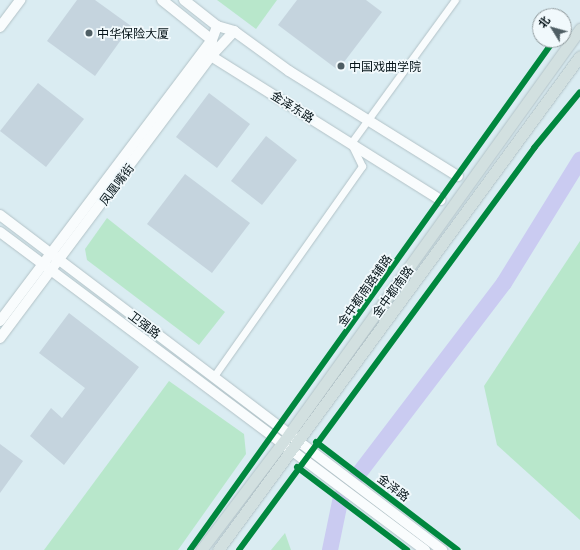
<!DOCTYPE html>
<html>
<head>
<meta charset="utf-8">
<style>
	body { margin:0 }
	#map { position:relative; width:580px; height:550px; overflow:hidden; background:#daecf2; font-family:Georgia,"Noto Sans SC",serif }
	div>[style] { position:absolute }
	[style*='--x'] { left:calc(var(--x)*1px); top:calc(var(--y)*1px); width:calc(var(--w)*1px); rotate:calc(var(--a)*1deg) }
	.green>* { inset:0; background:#b8e7cb }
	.river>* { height:16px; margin:-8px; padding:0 8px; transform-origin:8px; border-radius:8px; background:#cacbf1 }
	.building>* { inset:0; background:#c5d4de }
	.roads { filter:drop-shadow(0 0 1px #b2c2c7) drop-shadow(0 0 1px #b2c2c7) }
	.street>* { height:7px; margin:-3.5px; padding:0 3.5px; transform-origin:3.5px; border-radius:3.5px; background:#f9fcfd }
	.secondary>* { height:10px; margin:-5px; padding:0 5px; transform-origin:5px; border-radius:5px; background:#f9fcfd }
	.primary>* { height:11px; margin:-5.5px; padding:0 5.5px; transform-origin:5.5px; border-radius:5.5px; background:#d2e0e0 }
	.cycleway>* { height:6px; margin:-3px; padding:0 3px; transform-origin:3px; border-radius:3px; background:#00873e }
	.dots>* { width:11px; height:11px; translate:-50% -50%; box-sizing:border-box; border:2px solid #f1f9fc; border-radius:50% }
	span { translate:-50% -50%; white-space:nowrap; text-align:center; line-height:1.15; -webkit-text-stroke:3.5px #f1f9fc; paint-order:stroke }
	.poi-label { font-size:12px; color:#041217 }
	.left { translate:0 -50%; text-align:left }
	.street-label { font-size:12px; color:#041217 }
	.north { position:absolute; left:532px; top:8px; width:40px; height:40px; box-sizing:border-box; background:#f1f9fc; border:1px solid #929da0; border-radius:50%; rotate:307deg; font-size:11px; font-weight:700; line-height:16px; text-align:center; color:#041217 }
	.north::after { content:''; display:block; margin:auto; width:14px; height:18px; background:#4f5e64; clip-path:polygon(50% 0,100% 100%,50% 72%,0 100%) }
</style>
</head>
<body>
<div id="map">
	<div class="green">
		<div style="clip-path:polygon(217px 0,277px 0,256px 29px)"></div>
		<div style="clip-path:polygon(107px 218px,225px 312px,199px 345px,87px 260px,85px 249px)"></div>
		<div style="clip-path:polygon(580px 241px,580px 520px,497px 445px,484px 386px)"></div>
		<div style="clip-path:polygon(169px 381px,244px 434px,246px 454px,178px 550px,44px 550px)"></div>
		<div style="clip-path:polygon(285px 533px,291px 550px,271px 550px)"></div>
	</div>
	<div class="river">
		<div style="--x:330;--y:550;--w:54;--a:-78.3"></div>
		<div style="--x:341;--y:497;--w:269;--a:-52.7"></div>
		<div style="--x:504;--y:283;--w:145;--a:-58.3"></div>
	</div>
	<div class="building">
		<div style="clip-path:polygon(77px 0,95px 0,131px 26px,95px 76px,47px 41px)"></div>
		<div style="clip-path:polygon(297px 0,366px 0,382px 12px,338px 70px,278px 25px)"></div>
		<div style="clip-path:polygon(38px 83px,84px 119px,46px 167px,0 131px)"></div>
		<div style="clip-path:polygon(209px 93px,250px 124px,217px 168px,176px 137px)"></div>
		<div style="clip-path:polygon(266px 136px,297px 160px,262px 205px,231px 181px)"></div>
		<div style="clip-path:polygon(185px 174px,250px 223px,212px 273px,147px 224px)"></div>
		<div style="clip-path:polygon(69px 313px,139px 367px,64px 465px,30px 436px,51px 408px,62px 418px,85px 388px,39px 353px)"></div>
		<div style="clip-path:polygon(0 444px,23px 461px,0 493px)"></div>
	</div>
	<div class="roads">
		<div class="street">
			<div style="--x:214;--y:376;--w:257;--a:-54.8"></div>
			<div style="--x:362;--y:166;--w:25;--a:-116"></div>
			<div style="--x:351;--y:143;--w:177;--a:-54"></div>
		</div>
		<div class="secondary">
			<div style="--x:162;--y:0;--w:64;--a:38.7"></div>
			<div style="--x:212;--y:40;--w:16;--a:94"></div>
			<div style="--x:211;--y:56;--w:271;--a:32.1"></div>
			<div style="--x:184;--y:0;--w:42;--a:38.2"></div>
			<div style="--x:217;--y:26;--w:18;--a:16"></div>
			<div style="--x:234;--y:31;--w:68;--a:36"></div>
			<div style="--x:289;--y:71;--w:199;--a:31.9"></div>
			<div style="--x:0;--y:27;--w:34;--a:-53"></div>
			<div style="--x:0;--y:215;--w:555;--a:37.16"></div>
			<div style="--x:0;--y:232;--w:531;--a:36.81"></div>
			<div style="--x:0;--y:321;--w:352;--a:-53"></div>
			<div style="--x:212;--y:40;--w:15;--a:-70"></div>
			<div style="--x:0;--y:338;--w:352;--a:-53.2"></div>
			<div style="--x:211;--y:56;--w:34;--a:-47"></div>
		</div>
		<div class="primary">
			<div style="--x:201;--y:550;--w:146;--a:-52.8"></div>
			<div style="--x:289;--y:434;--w:499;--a:-54.3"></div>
			<div style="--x:218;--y:550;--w:612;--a:-53.77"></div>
		</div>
	</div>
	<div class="cycleway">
		<div style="--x:316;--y:442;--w:178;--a:37.3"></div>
		<div style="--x:297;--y:467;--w:138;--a:37"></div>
		<div style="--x:190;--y:550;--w:627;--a:-54.48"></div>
		<div style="--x:239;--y:550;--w:499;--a:-53.7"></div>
		<div style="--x:534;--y:148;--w:72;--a:-50.6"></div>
	</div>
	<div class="dots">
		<div style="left:89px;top:33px;background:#4f5e64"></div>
		<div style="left:341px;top:66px;background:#4f5e64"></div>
	</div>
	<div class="poi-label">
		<span class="left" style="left:97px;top:33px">中华保险大厦</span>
		<span class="left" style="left:349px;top:66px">中国戏曲学院</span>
	</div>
	<div class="street-label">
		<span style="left:293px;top:106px;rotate:32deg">金泽东路</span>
		<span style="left:116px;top:184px;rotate:-53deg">凤凰嘴街</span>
		<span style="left:364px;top:290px;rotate:-55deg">金中都南路辅路</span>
		<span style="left:392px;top:291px;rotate:-54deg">金中都南路</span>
		<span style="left:145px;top:324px;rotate:37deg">卫强路</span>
		<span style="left:394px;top:487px;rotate:37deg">金泽路</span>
	</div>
	<div class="north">北</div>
</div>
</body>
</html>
